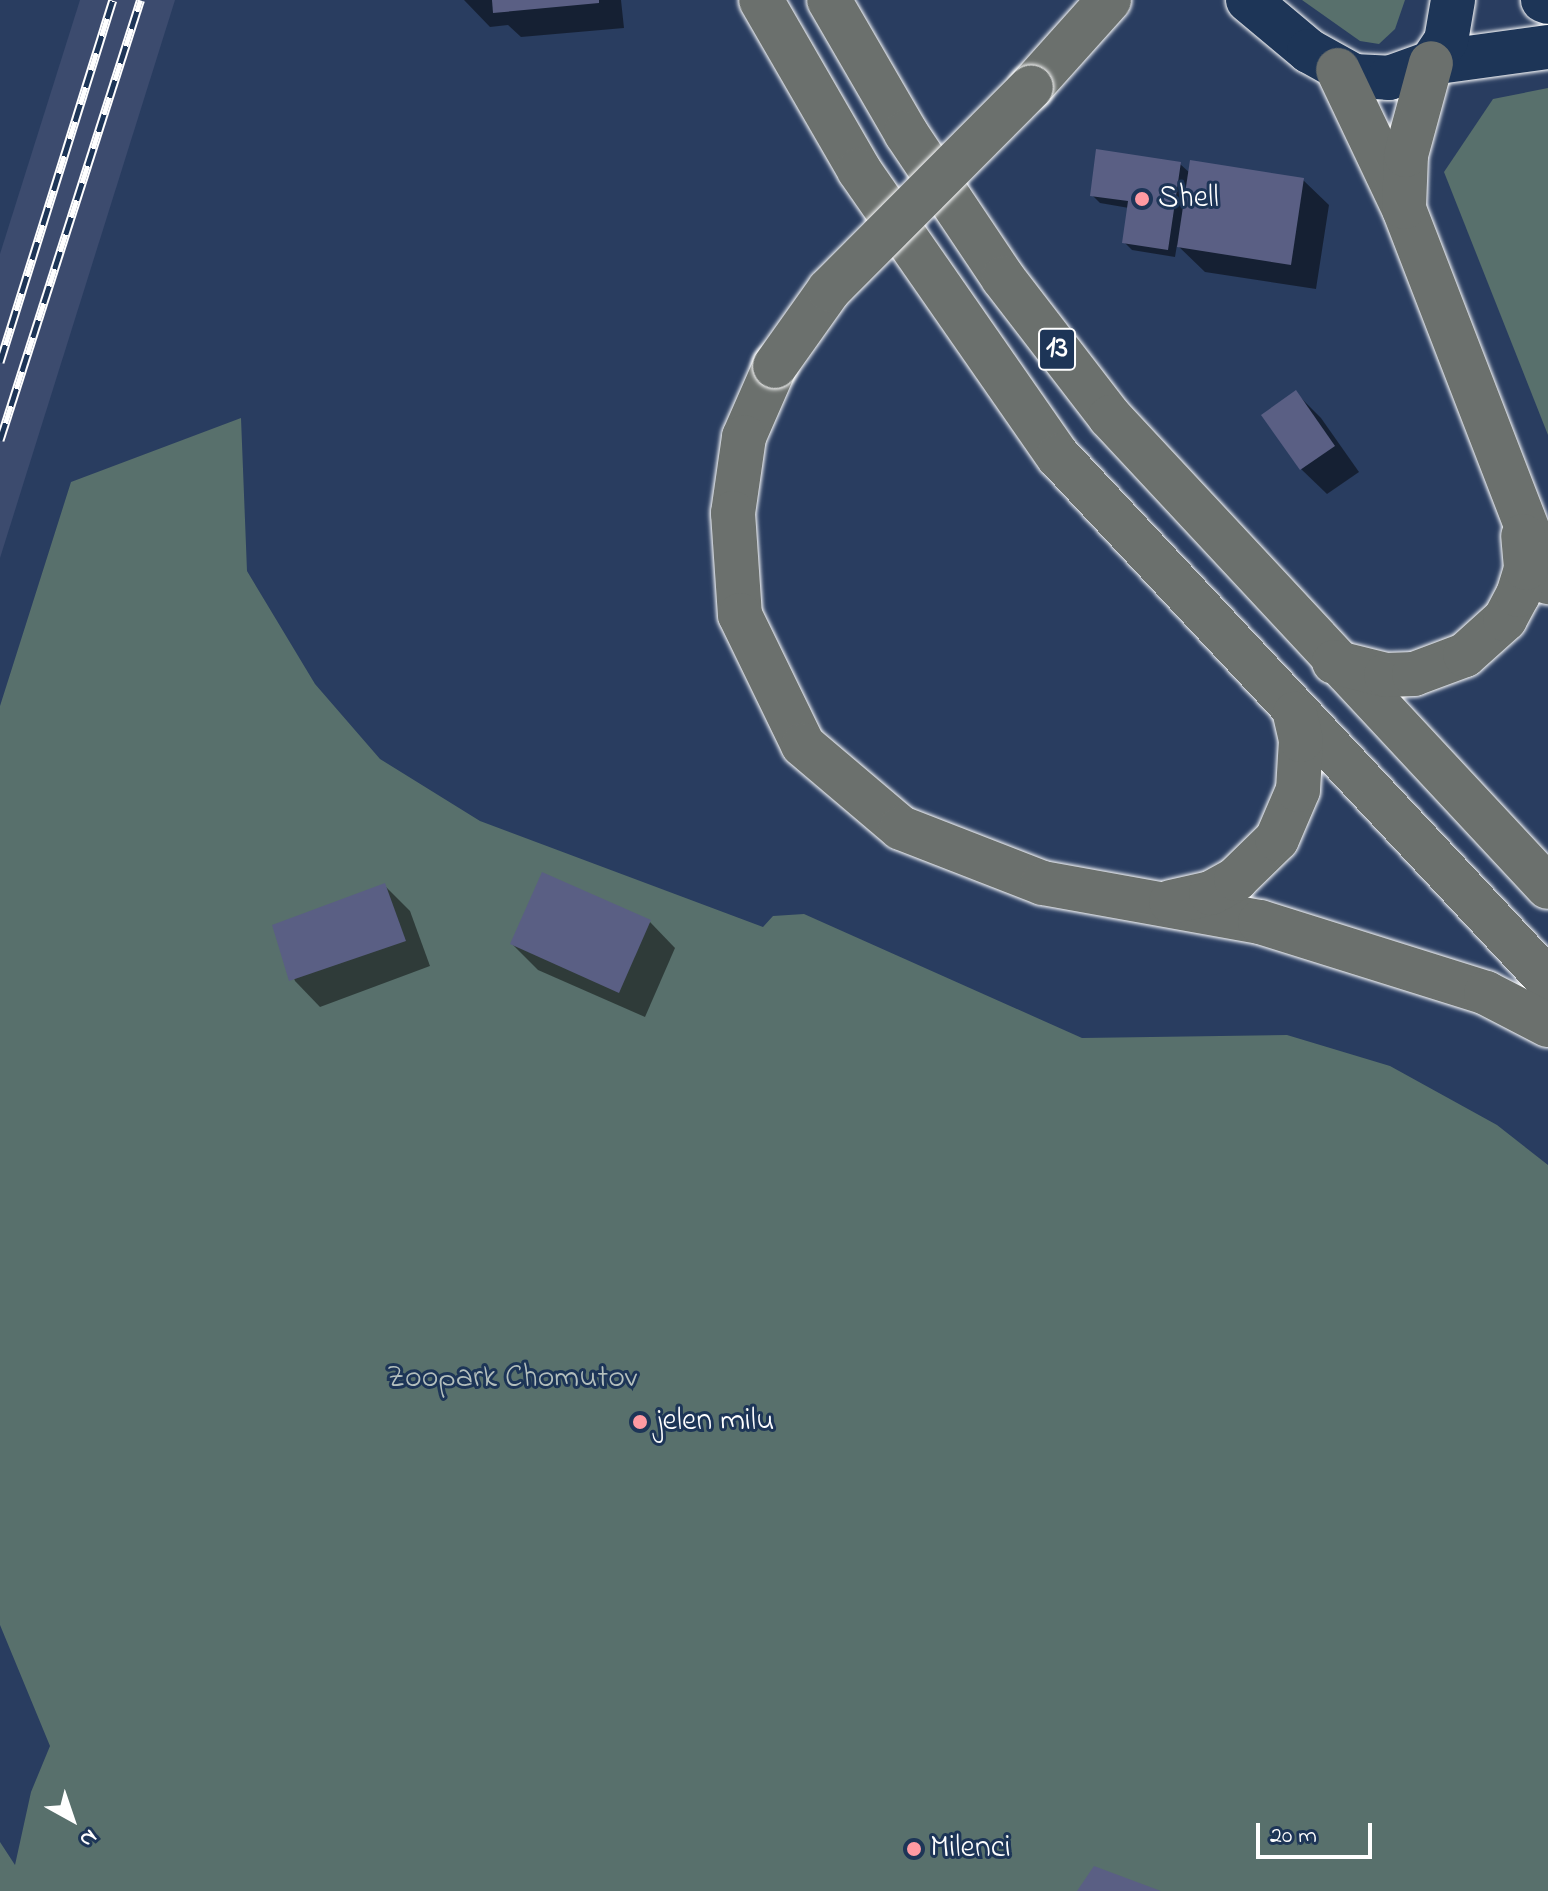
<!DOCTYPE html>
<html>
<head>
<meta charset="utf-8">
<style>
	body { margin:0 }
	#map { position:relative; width:1548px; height:1891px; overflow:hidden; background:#293d60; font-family:"Indie Flower",sans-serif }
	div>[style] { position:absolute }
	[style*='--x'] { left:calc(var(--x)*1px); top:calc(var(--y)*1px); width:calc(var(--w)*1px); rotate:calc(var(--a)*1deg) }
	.built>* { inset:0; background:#3c4b6e }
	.green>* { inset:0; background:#58706c }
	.shadow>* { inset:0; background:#0007 }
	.building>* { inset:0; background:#5a5f84 }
	.roads { filter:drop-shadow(0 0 2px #fff) drop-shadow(0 0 2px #fff) }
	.secondary>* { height:44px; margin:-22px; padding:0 22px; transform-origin:22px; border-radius:22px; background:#1d3557 }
	.highway>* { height:44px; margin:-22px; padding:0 22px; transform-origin:22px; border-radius:22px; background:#6b706d }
	.rail>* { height:9px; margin-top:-4.5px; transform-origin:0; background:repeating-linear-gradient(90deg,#1d3557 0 18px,#fff 0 36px); box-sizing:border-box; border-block:2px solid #fff }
	.bridges { filter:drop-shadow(0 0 2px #fff) drop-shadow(0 0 2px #fff) }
	.highway-bridge>* { height:44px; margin:-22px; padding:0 22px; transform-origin:22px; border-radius:22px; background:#6b706d }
	.dots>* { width:22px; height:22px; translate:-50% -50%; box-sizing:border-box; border:4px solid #1d3557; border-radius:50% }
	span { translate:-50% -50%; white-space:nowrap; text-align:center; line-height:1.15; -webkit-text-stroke:6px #1d3557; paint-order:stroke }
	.shield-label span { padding:2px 6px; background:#1d3557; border:2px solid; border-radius:6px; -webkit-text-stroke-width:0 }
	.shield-label { font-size:30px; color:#fff; font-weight:700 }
	.poi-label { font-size:32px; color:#fff }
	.left { translate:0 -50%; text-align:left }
	.park-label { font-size:32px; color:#b4bfbd }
	.north { position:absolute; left:32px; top:1779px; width:80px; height:80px; -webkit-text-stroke:6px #1d3557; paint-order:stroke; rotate:140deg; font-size:22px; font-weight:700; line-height:32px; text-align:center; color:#fff }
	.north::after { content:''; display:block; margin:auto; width:28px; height:36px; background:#fff; clip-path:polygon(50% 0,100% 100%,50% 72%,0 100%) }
	.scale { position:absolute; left:1256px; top:1823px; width:116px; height:36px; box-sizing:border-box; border:4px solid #fff; border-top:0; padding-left:10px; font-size:24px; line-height:28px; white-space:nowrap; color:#fff; -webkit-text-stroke:6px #1d3557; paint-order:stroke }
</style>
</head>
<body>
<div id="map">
	<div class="built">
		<div style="clip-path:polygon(80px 0,175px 0,0 558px,0 254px)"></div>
	</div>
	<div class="green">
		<div style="clip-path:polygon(1302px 0,1405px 0,1395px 29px,1379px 44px,1360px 41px)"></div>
		<div style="clip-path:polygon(1548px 88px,1548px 435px,1444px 172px,1493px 99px)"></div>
		<div style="clip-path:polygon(241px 418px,247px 571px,315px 684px,380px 759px,480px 821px,763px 927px,773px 916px,804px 914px,1082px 1038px,1287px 1035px,1390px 1066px,1497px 1125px,1548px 1165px,1548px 1891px,0 1891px,0 1842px,15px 1865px,31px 1792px,50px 1746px,0 1625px,0 706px,71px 482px)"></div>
	</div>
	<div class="shadow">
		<div style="clip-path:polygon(464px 0,621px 0,624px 28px,521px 37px,508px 25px,490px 27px)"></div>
		<div style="clip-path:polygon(1180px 164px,1190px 173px,1303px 180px,1329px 205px,1316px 289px,1205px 272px,1177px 245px,1175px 257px,1132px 250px,1124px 242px,1129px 208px,1100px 203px,1092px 195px)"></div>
		<div style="clip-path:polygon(1296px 393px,1321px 418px,1359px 472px,1327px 494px,1301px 469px)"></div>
		<div style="clip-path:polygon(384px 885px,410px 911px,430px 966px,320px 1007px,295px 981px,275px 926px)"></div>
		<div style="clip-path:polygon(650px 922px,675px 948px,645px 1017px,538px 970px,512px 944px)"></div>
	</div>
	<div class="building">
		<div style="clip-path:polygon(492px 0,599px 0,599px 3px,493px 13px)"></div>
		<div style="clip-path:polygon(1096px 149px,1181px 162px,1168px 250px,1122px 243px,1128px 201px,1090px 196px)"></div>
		<div style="clip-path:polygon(1190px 160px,1304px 178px,1291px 265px,1177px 247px)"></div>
		<div style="clip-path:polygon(1296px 390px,1335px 446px,1300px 470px,1261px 415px)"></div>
		<div style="clip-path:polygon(542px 872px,651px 920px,619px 993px,510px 944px)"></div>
		<div style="clip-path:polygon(385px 883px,406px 941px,289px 981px,272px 925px)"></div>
		<div style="clip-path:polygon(1094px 1866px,1161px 1891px,1077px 1891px)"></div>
	</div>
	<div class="roads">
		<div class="secondary">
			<div style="--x:1248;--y:0;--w:80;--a:39.9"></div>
			<div style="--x:1309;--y:51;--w:51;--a:29.1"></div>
			<div style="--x:1354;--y:76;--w:35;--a:3"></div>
			<div style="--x:1389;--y:78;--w:45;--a:-19.7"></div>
			<div style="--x:1431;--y:63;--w:118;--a:-7.8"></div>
			<div style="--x:1543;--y:0;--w:5;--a:22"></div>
			<div style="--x:1431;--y:63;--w:27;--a:-56"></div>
			<div style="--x:1446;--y:41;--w:42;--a:-80.3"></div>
		</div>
		<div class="highway">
			<div style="--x:761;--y:0;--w:196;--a:60"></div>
			<div style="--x:859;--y:170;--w:348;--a:55.2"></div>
			<div style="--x:1058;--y:456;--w:717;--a:46.92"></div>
			<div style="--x:829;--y:0;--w:154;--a:59.9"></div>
			<div style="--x:906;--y:133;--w:174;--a:56.2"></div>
			<div style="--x:1003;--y:278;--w:175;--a:52.4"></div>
			<div style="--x:1110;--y:417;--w:642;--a:47.02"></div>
			<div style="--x:1338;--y:70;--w:154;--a:64.6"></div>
			<div style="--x:1404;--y:209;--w:400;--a:68.9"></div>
			<div style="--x:1031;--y:87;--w:117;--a:-48.1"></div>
			<div style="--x:1404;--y:207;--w:52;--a:-87.8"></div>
			<div style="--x:1406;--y:155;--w:95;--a:-74.8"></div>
			<div style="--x:775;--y:366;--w:77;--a:113.6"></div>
			<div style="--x:744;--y:437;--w:77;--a:98.2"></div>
			<div style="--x:733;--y:513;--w:102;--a:86.1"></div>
			<div style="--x:740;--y:615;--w:144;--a:64.1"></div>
			<div style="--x:803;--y:745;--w:128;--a:40.3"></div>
			<div style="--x:901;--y:828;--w:152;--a:21.2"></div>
			<div style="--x:1043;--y:883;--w:220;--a:10.2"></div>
			<div style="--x:1260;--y:922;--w:237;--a:17.4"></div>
			<div style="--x:1486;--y:993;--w:70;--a:27.3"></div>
			<div style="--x:1334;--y:662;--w:54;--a:14"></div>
			<div style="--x:1386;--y:675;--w:28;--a:-2"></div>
			<div style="--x:1414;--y:674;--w:54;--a:-20.4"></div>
			<div style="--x:1465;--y:655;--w:54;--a:-42"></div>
			<div style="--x:1505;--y:619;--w:27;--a:-62"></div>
			<div style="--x:1518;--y:595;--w:28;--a:-73"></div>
			<div style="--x:1526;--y:568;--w:32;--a:-95"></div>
			<div style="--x:1171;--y:902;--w:41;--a:-12.7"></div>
			<div style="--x:1211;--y:893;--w:29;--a:-29"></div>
			<div style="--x:1236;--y:879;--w:57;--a:-44.3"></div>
			<div style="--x:1277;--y:839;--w:53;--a:-66.8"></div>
			<div style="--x:1298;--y:790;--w:50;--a:-86.6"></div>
			<div style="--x:1301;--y:740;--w:27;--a:-103"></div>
		</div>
	</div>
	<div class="rail">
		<div style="--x:0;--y:362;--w:379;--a:-72.7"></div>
		<div style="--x:0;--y:440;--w:462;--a:-72.3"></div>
	</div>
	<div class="bridges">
		<div class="highway-bridge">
			<div style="--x:775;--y:366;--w:93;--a:-54.6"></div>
			<div style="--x:829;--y:290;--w:286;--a:-45.1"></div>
		</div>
	</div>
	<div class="dots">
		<div style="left:1142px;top:199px;background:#ff9aa2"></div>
		<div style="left:640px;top:1422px;background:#ff9aa2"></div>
		<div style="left:914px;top:1849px;background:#ff9aa2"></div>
	</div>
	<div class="shield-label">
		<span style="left:1057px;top:349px">13</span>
	</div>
	<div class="poi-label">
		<span class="left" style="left:1158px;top:199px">Shell</span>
		<span class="left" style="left:656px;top:1422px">jelen milu</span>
		<span class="left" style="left:930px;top:1849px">Milenci</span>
	</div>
	<div class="park-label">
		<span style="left:512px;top:1379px">Zoopark Chomutov</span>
	</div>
	<div class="north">N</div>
	<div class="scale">20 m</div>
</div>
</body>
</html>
